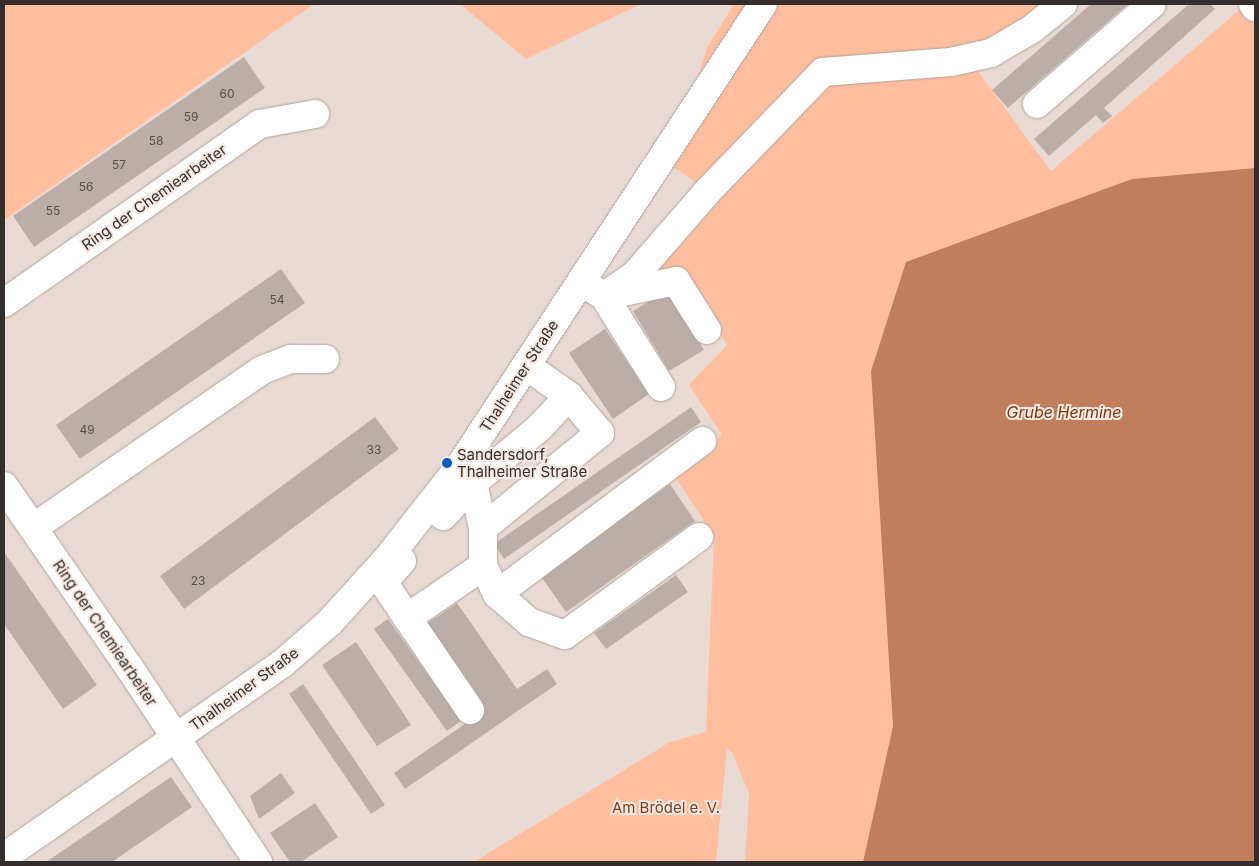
<!DOCTYPE html>
<html>
<head>
<meta charset="utf-8">
<style>
	body { margin:0 }
	#map { position:relative; width:1259px; height:866px; overflow:hidden; background:#e9dbd4; font-family:Inter,sans-serif }
	div>[style] { position:absolute }
	[style*='--x'] { left:calc(var(--x)*1px); top:calc(var(--y)*1px); width:calc(var(--w)*1px); rotate:calc(var(--a)*1deg) }
	.green>* { inset:0; background:#ffbf9f }
	.water>* { inset:0; background:#c07e5c }
	.building>* { inset:0; background:#bbaea7 }
	.roads { filter:drop-shadow(0 0 1px #b1a39d) drop-shadow(0 0 1px #b1a39d) }
	.minor>* { height:28px; margin:-14px; padding:0 14px; transform-origin:14px; border-radius:14px; background:#fff }
	.dots>* { width:14px; height:14px; translate:-50% -50%; box-sizing:border-box; border:2px solid #f7e8e1; border-radius:50% }
	span { translate:-50% -50%; white-space:nowrap; text-align:center; line-height:1.15; -webkit-text-stroke:4px #f7e8e1; paint-order:stroke }
	.number-label { font-size:12px; color:#564f4b }
	.number-label span { -webkit-text-stroke-width:0 }
	.street-label { font-size:15px; color:#342f2c }
	.poi-label { font-size:15px; color:#342f2c }
	.left { translate:0 -50%; text-align:left }
	.park-label { font-size:15px; color:#7b3d17 }
	.water-label { font-size:16px; color:#773913; font-style:italic }
	.frame { position:absolute; inset:0; border:5px solid #342f2c; pointer-events:none }
</style>
</head>
<body>
<div id="map">
	<div class="green">
		<div style="clip-path:polygon(4px 4px,314px 4px,4px 220px)"></div>
		<div style="clip-path:polygon(460px 4px,641px 4px,526px 59px)"></div>
		<div style="clip-path:polygon(734px 4px,1057px 4px,972px 63px,1051px 171px,1245px 5px,1255px 16px,1255px 168px,1132px 179px,871px 371px,893px 726px,863px 862px,745px 862px,749px 794px,732px 752px,727px 749px,716px 862px,474px 862px,670px 742px,706px 732px,714px 536px,675px 477px,722px 435px,689px 385px,727px 345px,683px 273px,638px 279px,701px 187px,670px 164px,707px 48px)"></div>
	</div>
	<div class="water">
		<div style="clip-path:polygon(1255px 168px,1255px 862px,863px 862px,893px 726px,871px 371px,906px 262px,1132px 179px)"></div>
	</div>
	<div class="building">
		<div style="clip-path:polygon(1091px 4px,1128px 4px,1008px 108px,992px 90px)"></div>
		<div style="clip-path:polygon(1189px 4px,1210px 4px,1215px 9px,1104px 108px,1112px 116px,1103px 123px,1096px 115px,1049px 156px,1034px 139px)"></div>
		<div style="clip-path:polygon(244px 57px,265px 88px,34px 247px,13px 216px)"></div>
		<div style="clip-path:polygon(281px 269px,305px 303px,80px 459px,56px 425px)"></div>
		<div style="clip-path:polygon(668px 290px,704px 350px,669px 371px,633px 311px)"></div>
		<div style="clip-path:polygon(605px 329px,649px 394px,613px 419px,569px 353px)"></div>
		<div style="clip-path:polygon(691px 407px,701px 422px,504px 559px,494px 544px)"></div>
		<div style="clip-path:polygon(375px 417px,399px 449px,184px 609px,160px 576px)"></div>
		<div style="clip-path:polygon(670px 484px,695px 521px,566px 612px,540px 575px)"></div>
		<div style="clip-path:polygon(4px 552px,97px 685px,63px 709px,4px 624px)"></div>
		<div style="clip-path:polygon(676px 575px,688px 592px,606px 649px,594px 633px)"></div>
		<div style="clip-path:polygon(457px 603px,517px 689px,547px 669px,557px 684px,405px 789px,394px 773px,485px 710px,425px 625px)"></div>
		<div style="clip-path:polygon(388px 619px,461px 721px,447px 731px,374px 629px)"></div>
		<div style="clip-path:polygon(356px 642px,411px 725px,377px 746px,322px 665px)"></div>
		<div style="clip-path:polygon(303px 684px,385px 805px,371px 814px,289px 694px)"></div>
		<div style="clip-path:polygon(281px 773px,295px 793px,259px 819px,250px 796px)"></div>
		<div style="clip-path:polygon(171px 777px,192px 807px,112px 862px,46px 862px)"></div>
		<div style="clip-path:polygon(315px 803px,338px 837px,301px 862px,290px 862px,270px 833px)"></div>
	</div>
	<div class="roads">
		<div class="minor">
			<div style="--x:1253;--y:4;--w:4;--a:56"></div>
			<div style="--x:1037;--y:104;--w:152;--a:-41"></div>
			<div style="--x:581;--y:282;--w:27;--a:31"></div>
			<div style="--x:604;--y:296;--w:37;--a:-34"></div>
			<div style="--x:635;--y:275;--w:111;--a:-49"></div>
			<div style="--x:708;--y:191;--w:165;--a:-46"></div>
			<div style="--x:823;--y:72;--w:128;--a:-4.5"></div>
			<div style="--x:951;--y:62;--w:41;--a:-12.7"></div>
			<div style="--x:991;--y:53;--w:48;--a:-30.3"></div>
			<div style="--x:1032;--y:29;--w:40;--a:-39"></div>
			<div style="--x:4;--y:303;--w:312;--a:-35"></div>
			<div style="--x:260;--y:124;--w:56;--a:-10.3"></div>
			<div style="--x:661;--y:387;--w:107;--a:-122.1"></div>
			<div style="--x:604;--y:296;--w:74;--a:-11.8"></div>
			<div style="--x:676;--y:281;--w:58;--a:57.7"></div>
			<div style="--x:464;--y:472;--w:14;--a:51"></div>
			<div style="--x:473;--y:483;--w:46;--a:77.5"></div>
			<div style="--x:483;--y:528;--w:38;--a:90"></div>
			<div style="--x:483;--y:566;--w:31;--a:63"></div>
			<div style="--x:497;--y:594;--w:43;--a:41.2"></div>
			<div style="--x:529;--y:622;--w:38;--a:20"></div>
			<div style="--x:565;--y:635;--w:166;--a:-36.2"></div>
			<div style="--x:4;--y:486;--w:220;--a:55.4"></div>
			<div style="--x:129;--y:667;--w:234;--a:56.5"></div>
			<div style="--x:443;--y:516;--w:45;--a:-47.7"></div>
			<div style="--x:473;--y:483;--w:86;--a:-39.8"></div>
			<div style="--x:539;--y:428;--w:44;--a:-46.8"></div>
			<div style="--x:33;--y:528;--w:278;--a:-34.6"></div>
			<div style="--x:262;--y:370;--w:31;--a:-21"></div>
			<div style="--x:291;--y:359;--w:34;--a:0"></div>
			<div style="--x:483;--y:528;--w:151;--a:-39.1"></div>
			<div style="--x:600;--y:433;--w:48;--a:-130"></div>
			<div style="--x:569;--y:396;--w:52;--a:-144.5"></div>
			<div style="--x:402;--y:561;--w:28;--a:132"></div>
			<div style="--x:383;--y:582;--w:155;--a:55.8"></div>
			<div style="--x:497;--y:594;--w:256;--a:-36.7"></div>
			<div style="--x:407;--y:618;--w:92;--a:-34.4"></div>
			<div style="--x:4;--y:857;--w:340;--a:-34.8"></div>
			<div style="--x:283;--y:663;--w:62;--a:-41.1"></div>
			<div style="--x:330;--y:622;--w:85;--a:-47.9"></div>
			<div style="--x:387;--y:559;--w:118;--a:-51.9"></div>
			<div style="--x:460;--y:466;--w:552;--a:-56.74"></div>
		</div>
	</div>
	<div class="dots">
		<div style="left:447px;top:463px;background:#0a5cc6"></div>
	</div>
	<div class="number-label">
		<span style="left:227px;top:94px">60</span>
		<span style="left:191px;top:117px">59</span>
		<span style="left:156px;top:141px">58</span>
		<span style="left:119px;top:165px">57</span>
		<span style="left:86px;top:187px">56</span>
		<span style="left:53px;top:211px">55</span>
		<span style="left:277px;top:300px">54</span>
		<span style="left:87px;top:430px">49</span>
		<span style="left:374px;top:450px">33</span>
		<span style="left:198px;top:581px">23</span>
	</div>
	<div class="street-label">
		<span style="left:154px;top:197px;rotate:-35deg">Ring der Chemiearbeiter</span>
		<span style="left:519px;top:376px;rotate:-57deg">Thalheimer Straße</span>
		<span style="left:105px;top:633px;rotate:56deg">Ring der Chemiearbeiter</span>
		<span style="left:244px;top:689px;rotate:-36deg">Thalheimer Straße</span>
	</div>
	<div class="poi-label">
		<span class="left" style="left:457px;top:463px">Sandersdorf,<br>Thalheimer Straße</span>
	</div>
	<div class="park-label">
		<span style="left:666px;top:808px">Am Brödel e. V.</span>
	</div>
	<div class="water-label">
		<span style="left:1064px;top:412px">Grube Hermine</span>
	</div>
	<div class="frame"></div>
</div>
</body>
</html>
